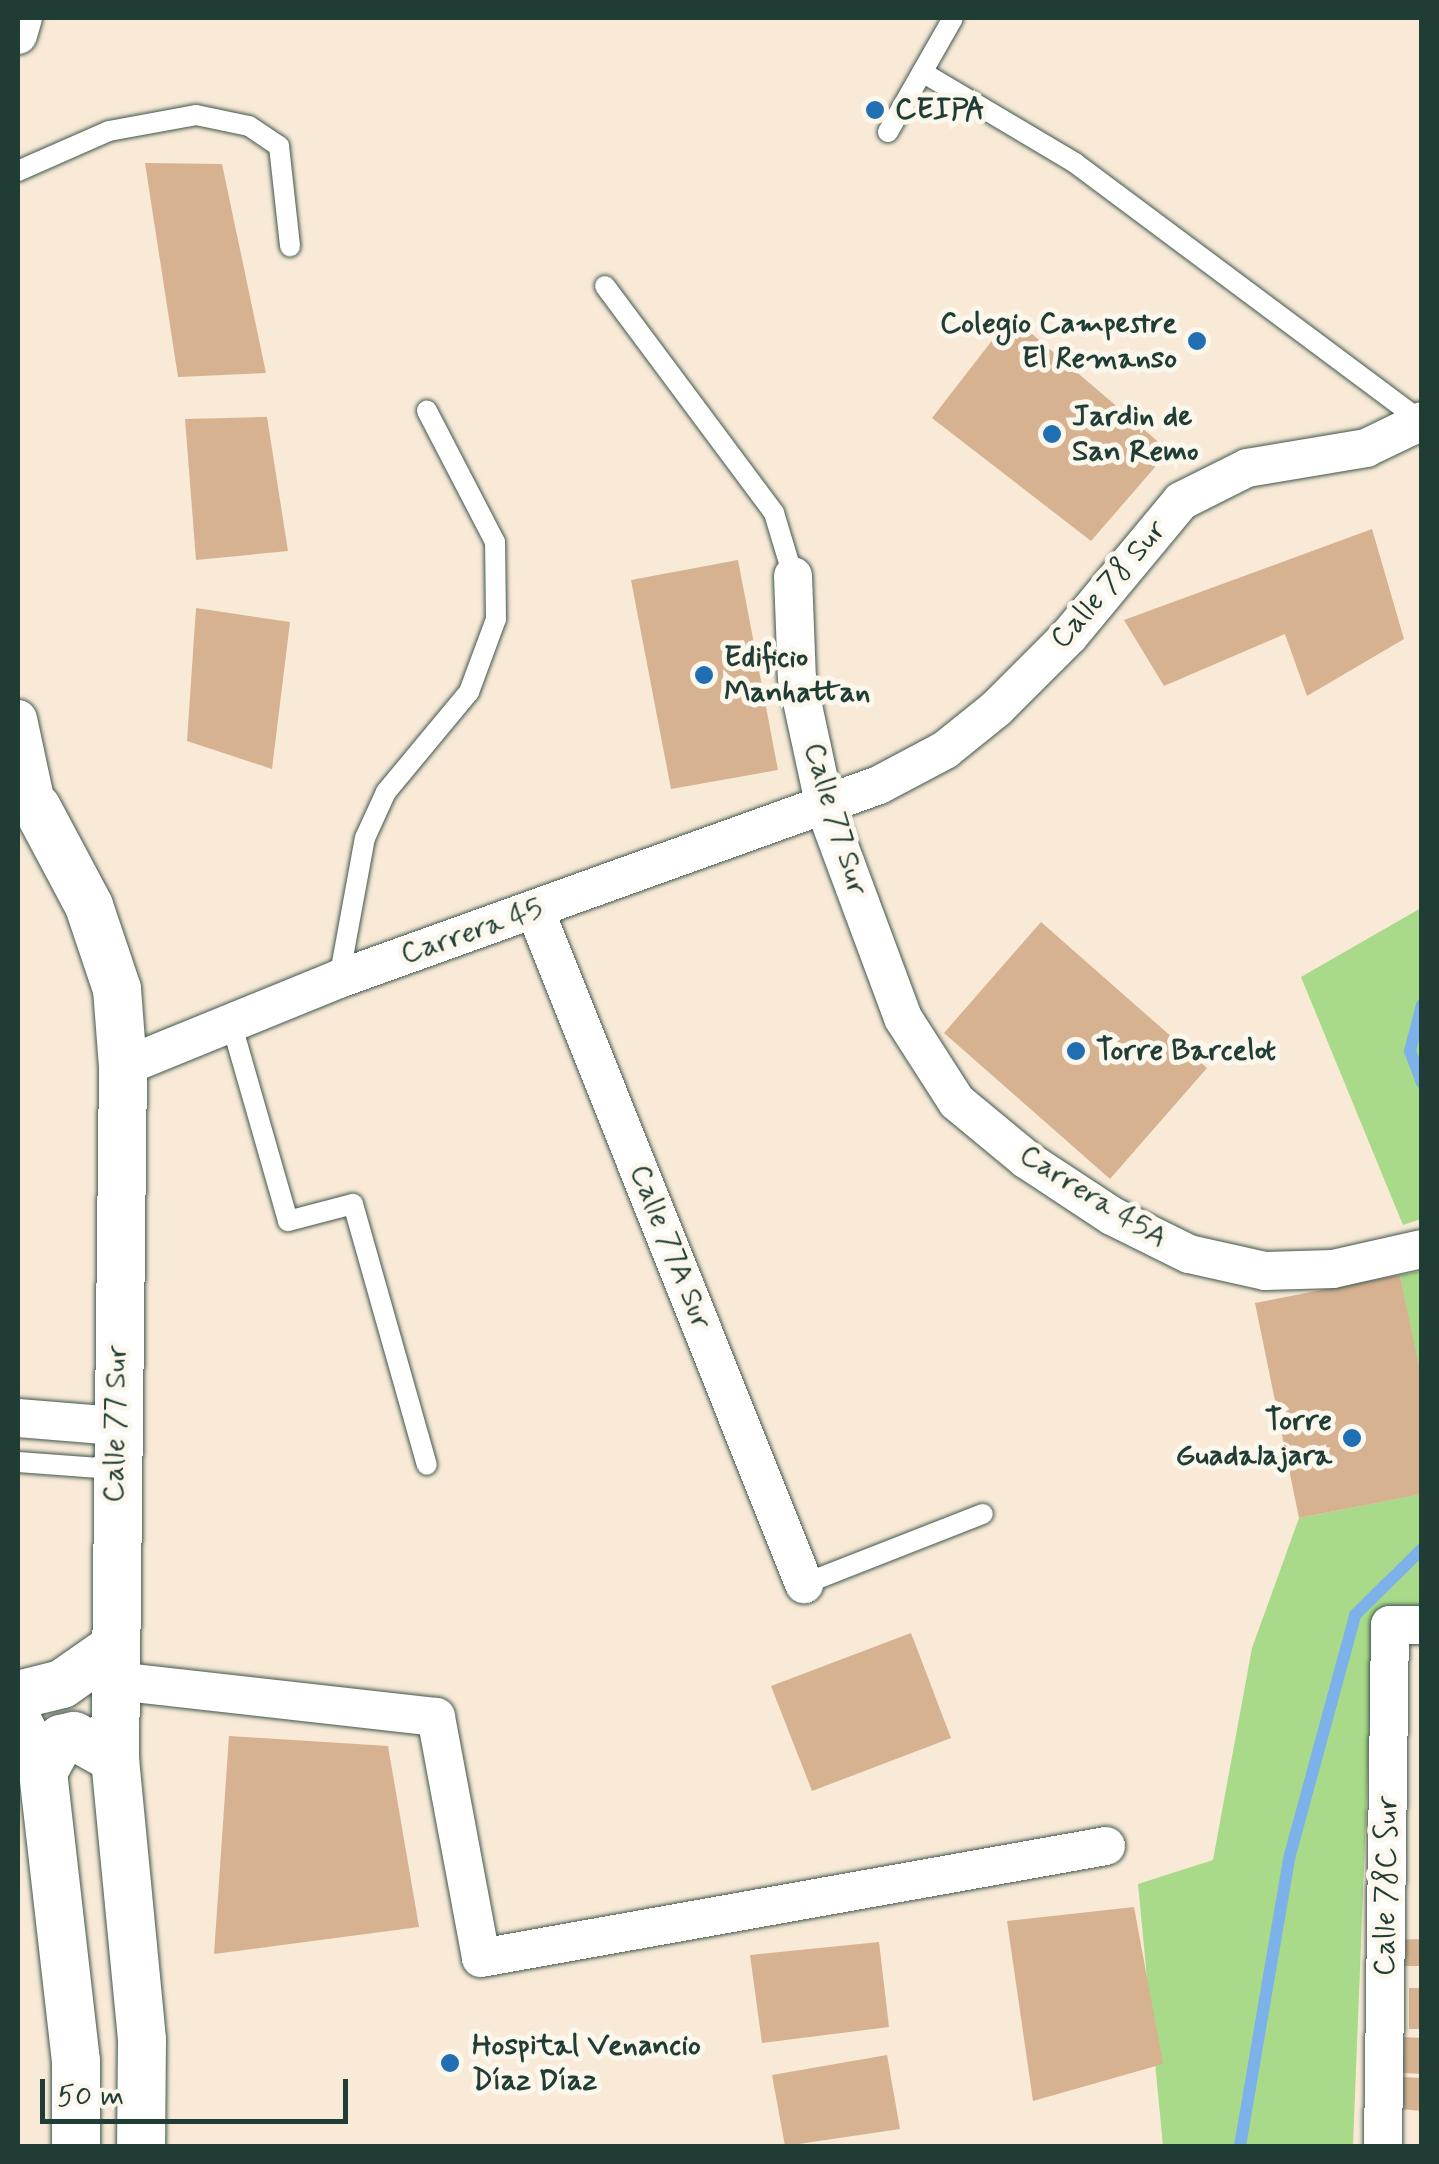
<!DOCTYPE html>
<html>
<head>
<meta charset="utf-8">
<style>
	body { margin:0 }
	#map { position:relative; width:1439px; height:2164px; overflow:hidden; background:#f8ead7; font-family:Mynerve,sans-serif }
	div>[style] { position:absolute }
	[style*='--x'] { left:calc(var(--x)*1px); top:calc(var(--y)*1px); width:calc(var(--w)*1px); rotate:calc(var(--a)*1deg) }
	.green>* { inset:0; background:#a8da89 }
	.stream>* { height:12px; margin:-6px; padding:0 6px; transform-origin:6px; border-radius:6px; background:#7db1ea }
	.building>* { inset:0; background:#d6b291 }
	.roads { filter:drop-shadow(0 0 2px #40574c) drop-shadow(0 0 2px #40574c) }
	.service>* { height:20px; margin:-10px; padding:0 10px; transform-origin:10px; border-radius:10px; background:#fff }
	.minor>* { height:38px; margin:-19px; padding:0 19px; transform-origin:19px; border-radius:19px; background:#fff }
	.tertiary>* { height:48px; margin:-24px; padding:0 24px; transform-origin:24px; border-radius:24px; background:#fff }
	.dots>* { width:28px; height:28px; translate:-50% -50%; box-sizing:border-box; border:5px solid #fbf7ec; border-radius:50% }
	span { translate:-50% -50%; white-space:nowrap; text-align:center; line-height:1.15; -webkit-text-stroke:10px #fbf7ec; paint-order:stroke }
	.poi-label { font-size:30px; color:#1f3d34; font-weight:700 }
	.left { translate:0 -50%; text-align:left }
	.right { translate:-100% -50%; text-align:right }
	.street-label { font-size:30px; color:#1f3d34 }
	.frame { position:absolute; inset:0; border:20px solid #1f3d34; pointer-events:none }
	.scale { position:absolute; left:40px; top:2079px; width:308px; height:45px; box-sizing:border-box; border:5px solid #1f3d34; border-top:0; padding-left:12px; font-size:30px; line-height:35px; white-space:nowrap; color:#1f3d34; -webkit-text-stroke:8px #fbf7ec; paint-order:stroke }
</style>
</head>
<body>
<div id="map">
	<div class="green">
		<div style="clip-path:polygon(1421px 908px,1421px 1219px,1403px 1225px,1301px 977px)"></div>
		<div style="clip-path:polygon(1421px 1271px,1421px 1381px,1400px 1275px)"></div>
		<div style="clip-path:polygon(1421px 1494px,1421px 1612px,1374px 1614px,1353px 2146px,1163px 2146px,1138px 1884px,1213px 1860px,1252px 1648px,1299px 1518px)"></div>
	</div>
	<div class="stream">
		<div style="--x:1422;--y:1005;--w:48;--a:104.6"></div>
		<div style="--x:1410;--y:1051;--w:34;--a:69"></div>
		<div style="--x:1240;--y:2146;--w:295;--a:-80.3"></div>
		<div style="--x:1290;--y:1855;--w:249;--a:-74.8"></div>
		<div style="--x:1355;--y:1615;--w:94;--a:-44.6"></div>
	</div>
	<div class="building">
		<div style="clip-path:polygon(145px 163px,222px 164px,266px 373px,178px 377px)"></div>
		<div style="clip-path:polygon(1011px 316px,1169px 451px,1091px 541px,932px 418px)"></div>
		<div style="clip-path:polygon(267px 417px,288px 551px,196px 560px,185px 419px)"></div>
		<div style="clip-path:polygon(1372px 529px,1404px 639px,1307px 696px,1285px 634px,1164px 686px,1124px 620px)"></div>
		<div style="clip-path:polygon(738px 560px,778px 770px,671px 789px,631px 580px)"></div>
		<div style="clip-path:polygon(196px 608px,290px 622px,272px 769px,187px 741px)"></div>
		<div style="clip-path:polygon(1041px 922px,1207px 1068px,1110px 1179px,944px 1033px)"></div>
		<div style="clip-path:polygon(1400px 1275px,1422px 1381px,1422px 1494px,1299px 1518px,1255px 1303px)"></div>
		<div style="clip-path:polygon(911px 1633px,951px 1738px,812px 1791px,771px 1686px)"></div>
		<div style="clip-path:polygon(229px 1736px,388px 1746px,419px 1927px,214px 1954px)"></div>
		<div style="clip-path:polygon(1134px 1907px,1163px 2064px,1033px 2101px,1007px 1921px)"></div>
		<div style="clip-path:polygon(1422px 1939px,1422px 1966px,1393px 1966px,1392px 1940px)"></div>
		<div style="clip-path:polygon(879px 1942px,889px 2027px,762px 2043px,750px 1955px)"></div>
		<div style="clip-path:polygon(1409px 1988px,1422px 1988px,1422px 2029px,1409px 2029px)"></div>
		<div style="clip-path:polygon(1404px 2037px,1422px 2038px,1422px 2074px,1403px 2073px)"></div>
		<div style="clip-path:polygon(887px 2055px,900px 2129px,785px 2146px,772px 2075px)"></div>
		<div style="clip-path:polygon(1402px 2077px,1422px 2078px,1422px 2111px,1400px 2109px)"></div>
	</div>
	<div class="roads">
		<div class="service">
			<div style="--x:922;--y:72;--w:178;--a:30.7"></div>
			<div style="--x:1075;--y:163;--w:432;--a:36.7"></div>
			<div style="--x:888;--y:132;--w:131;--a:-60.3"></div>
			<div style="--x:18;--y:171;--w:99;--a:-23.7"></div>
			<div style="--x:109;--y:131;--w:88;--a:-10.4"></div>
			<div style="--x:196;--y:115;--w:54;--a:11.7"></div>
			<div style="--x:249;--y:126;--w:36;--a:34"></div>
			<div style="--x:279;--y:146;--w:101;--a:83.7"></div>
			<div style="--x:605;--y:286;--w:283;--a:53.3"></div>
			<div style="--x:774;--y:513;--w:66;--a:73.2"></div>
			<div style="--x:339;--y:979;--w:143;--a:-79.6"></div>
			<div style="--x:365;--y:838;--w:51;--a:-65.5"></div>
			<div style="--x:386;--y:792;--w:130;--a:-50.3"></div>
			<div style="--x:469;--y:692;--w:78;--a:-69.7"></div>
			<div style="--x:496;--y:619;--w:77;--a:-90.7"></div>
			<div style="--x:495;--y:542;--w:148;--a:-117.4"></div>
			<div style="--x:231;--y:1022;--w:207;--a:74"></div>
			<div style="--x:288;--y:1221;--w:67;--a:-14.7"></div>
			<div style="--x:353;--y:1204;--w:271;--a:74.2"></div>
			<div style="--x:18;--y:1462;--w:95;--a:4.2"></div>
			<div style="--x:804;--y:1584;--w:192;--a:-21.4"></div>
		</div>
		<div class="minor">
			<div style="--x:18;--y:35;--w:18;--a:-74"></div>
			<div style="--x:793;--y:576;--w:102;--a:87.8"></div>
			<div style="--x:797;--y:678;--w:133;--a:77.8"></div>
			<div style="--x:825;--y:808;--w:224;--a:69.6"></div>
			<div style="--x:903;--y:1018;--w:100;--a:57.3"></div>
			<div style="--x:957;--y:1102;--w:91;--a:39.6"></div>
			<div style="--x:1027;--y:1160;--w:102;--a:33.4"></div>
			<div style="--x:1112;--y:1216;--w:86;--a:26.3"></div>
			<div style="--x:1189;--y:1254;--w:78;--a:12.6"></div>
			<div style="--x:1265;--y:1271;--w:68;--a:-1.7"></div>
			<div style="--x:1333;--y:1269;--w:91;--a:-12.7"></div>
			<div style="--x:18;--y:719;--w:91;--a:77.9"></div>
			<div style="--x:535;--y:910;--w:726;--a:68.24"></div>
			<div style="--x:123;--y:1067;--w:233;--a:-22.2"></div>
			<div style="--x:339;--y:979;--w:574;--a:-19.76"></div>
			<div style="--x:879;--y:785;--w:75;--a:-27.9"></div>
			<div style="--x:945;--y:750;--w:67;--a:-38.9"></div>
			<div style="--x:997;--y:708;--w:102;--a:-45"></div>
			<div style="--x:1069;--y:636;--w:175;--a:-50.3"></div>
			<div style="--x:1181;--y:501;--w:74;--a:-26.6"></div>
			<div style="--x:1247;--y:468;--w:121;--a:-9.5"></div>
			<div style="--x:1366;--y:448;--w:62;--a:-25.7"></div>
			<div style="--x:18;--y:1418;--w:98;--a:4.7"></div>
			<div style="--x:116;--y:1681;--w:322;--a:6.4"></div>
			<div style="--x:436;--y:1717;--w:245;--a:79.4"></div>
			<div style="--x:481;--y:1958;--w:635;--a:-10.16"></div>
			<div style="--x:1383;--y:2146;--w:521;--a:-89.23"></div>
			<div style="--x:1390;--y:1625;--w:32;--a:0"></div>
		</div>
		<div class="tertiary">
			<div style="--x:18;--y:791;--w:25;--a:42"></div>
			<div style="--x:37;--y:808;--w:111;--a:62"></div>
			<div style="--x:89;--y:906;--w:88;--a:71.4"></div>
			<div style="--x:117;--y:989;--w:78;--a:85.6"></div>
			<div style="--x:123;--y:1067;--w:692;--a:90.66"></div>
			<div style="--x:115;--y:1759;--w:282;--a:84.5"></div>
			<div style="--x:142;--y:2040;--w:106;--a:90.5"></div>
			<div style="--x:18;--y:1695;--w:45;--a:-14"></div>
			<div style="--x:62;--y:1684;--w:66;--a:-35.1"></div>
			<div style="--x:18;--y:1722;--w:56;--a:63.4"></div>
			<div style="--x:43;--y:1772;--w:291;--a:83.5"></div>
			<div style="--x:76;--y:2061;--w:85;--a:90"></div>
			<div style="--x:43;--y:1772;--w:38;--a:-61"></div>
			<div style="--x:61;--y:1739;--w:13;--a:-13"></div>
			<div style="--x:74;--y:1736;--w:47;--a:29.3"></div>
		</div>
	</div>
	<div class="dots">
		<div style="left:875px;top:110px;background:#1f6fb2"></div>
		<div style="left:1197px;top:341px;background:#1f6fb2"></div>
		<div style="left:1052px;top:434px;background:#1f6fb2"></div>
		<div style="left:704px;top:675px;background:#1f6fb2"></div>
		<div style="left:1076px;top:1051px;background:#1f6fb2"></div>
		<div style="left:1352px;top:1438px;background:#1f6fb2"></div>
		<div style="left:450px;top:2063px;background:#1f6fb2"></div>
	</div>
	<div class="poi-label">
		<span class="left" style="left:895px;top:110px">CEIPA</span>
		<span class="right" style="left:1177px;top:341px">Colegio Campestre<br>El Remanso</span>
		<span class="left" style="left:1072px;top:434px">Jardin de<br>San Remo</span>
		<span class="left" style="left:724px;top:675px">Edificio<br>Manhattan</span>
		<span class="left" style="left:1096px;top:1051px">Torre Barcelot</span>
		<span class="right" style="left:1332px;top:1438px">Torre<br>Guadalajara</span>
		<span class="left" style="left:472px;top:2063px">Hospital Venancio<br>Díaz Díaz</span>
	</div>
	<div class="street-label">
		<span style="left:1109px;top:585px;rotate:-49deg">Calle 78 Sur</span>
		<span style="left:835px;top:819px;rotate:73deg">Calle 77 Sur</span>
		<span style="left:472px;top:932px;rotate:-19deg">Carrera 45</span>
		<span style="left:1093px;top:1197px;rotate:32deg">Carrera 45A</span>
		<span style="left:670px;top:1247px;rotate:68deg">Calle 77A Sur</span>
		<span style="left:116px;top:1424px;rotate:-89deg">Calle 77 Sur</span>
		<span style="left:1387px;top:1886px;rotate:-89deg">Calle 78C Sur</span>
	</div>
	<div class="frame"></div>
	<div class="scale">50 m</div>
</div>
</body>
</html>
